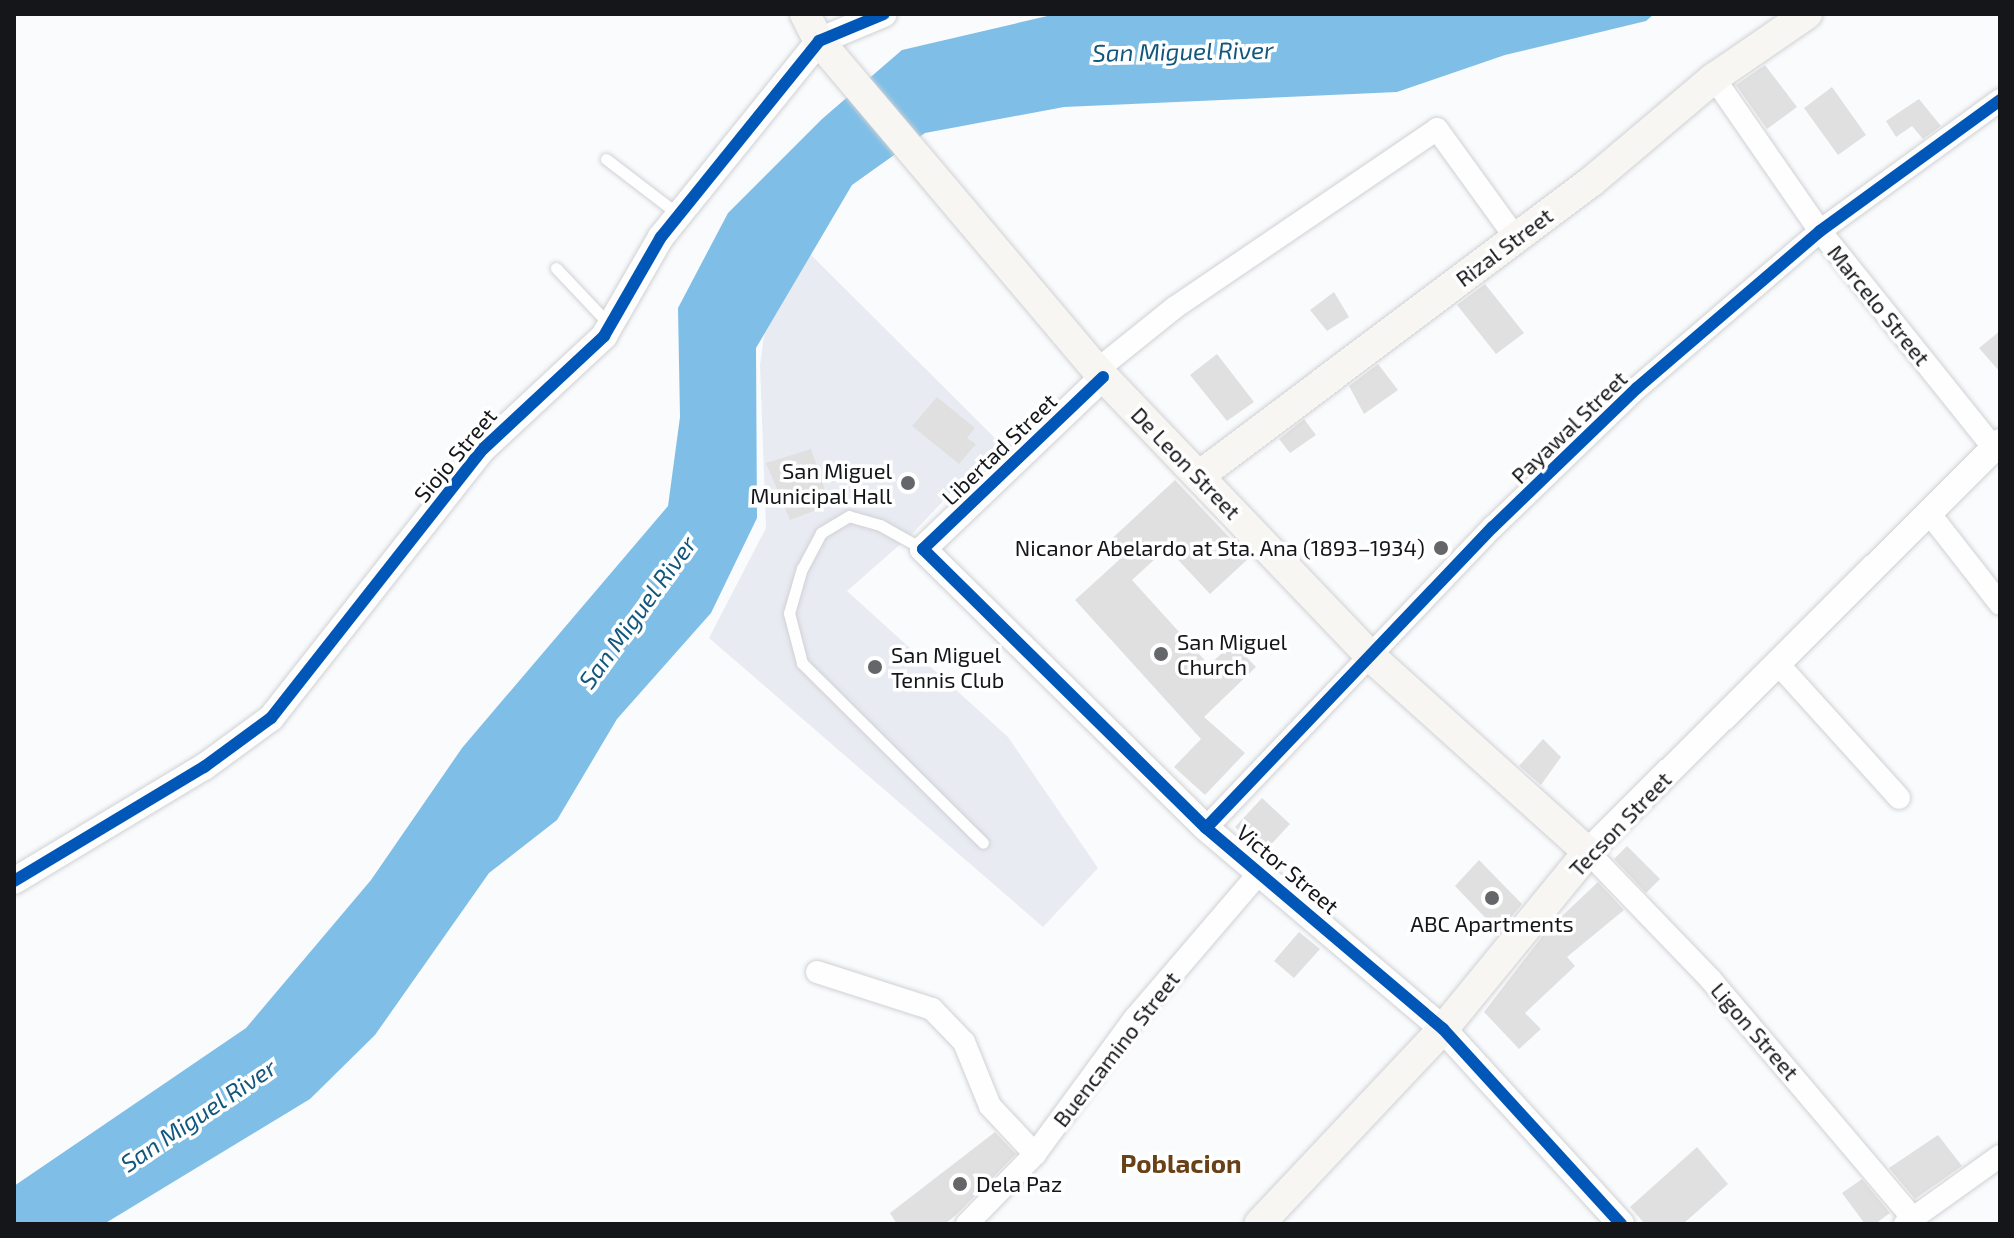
<!DOCTYPE html>
<html>
<head>
<meta charset="utf-8">
<style>
	body { margin:0 }
	#map { position:relative; width:2014px; height:1238px; overflow:hidden; background:#fafbfd; font-family:"Exo 2",sans-serif }
	div>[style] { position:absolute }
	[style*='--x'] { left:calc(var(--x)*1px); top:calc(var(--y)*1px); width:calc(var(--w)*1px); rotate:calc(var(--a)*1deg) }
	.built>* { inset:0; background:#e9ebf3 }
	.water>* { inset:0; background:#7fbfe7 }
	.building>* { inset:0; background:#e1e0e0 }
	.roads { filter:drop-shadow(0 0 2px #d0d1d4) drop-shadow(0 0 2px #d0d1d4) }
	.service>* { height:11px; margin:-5.5px; padding:0 5.5px; transform-origin:5.5px; border-radius:5.5px; background:#fefeff }
	.minor>* { height:22px; margin:-11px; padding:0 11px; transform-origin:11px; border-radius:11px; background:#fefeff }
	.tertiary>* { height:26px; margin:-13px; padding:0 13px; transform-origin:13px; border-radius:13px; background:#fefeff }
	.secondary>* { height:30px; margin:-15px; padding:0 15px; transform-origin:15px; border-radius:15px; background:#f7f6f2 }
	.cycleway>* { height:12px; margin:-6px; padding:0 6px; transform-origin:6px; border-radius:6px; background:#0057b8 }
	.dots>* { width:22px; height:22px; translate:-50% -50%; box-sizing:border-box; border:4px solid #fff; border-radius:50% }
	span { translate:-50% -50%; white-space:nowrap; text-align:center; line-height:1.15; -webkit-text-stroke:7px #fff; paint-order:stroke }
	.street-label { font-size:22px; color:#15161a }
	.poi-label { font-size:22px; color:#15161a }
	.right { translate:-100% -50%; text-align:right }
	.left { translate:0 -50%; text-align:left }
	.water-label { font-size:24px; color:#12577d; font-style:italic }
	.quarter-label { font-size:26px; color:#6a4016; font-weight:700 }
	.frame { position:absolute; inset:0; border:16px solid #15161a; pointer-events:none }
</style>
</head>
<body>
<div id="map">
	<div class="built">
		<div style="clip-path:polygon(803px 247px,999px 442px,911px 535px,847px 591px,1008px 737px,1098px 868px,1043px 927px,709px 638px,766px 528px,760px 365px,767px 315px)"></div>
	</div>
	<div class="water">
		<div style="clip-path:polygon(1056px 14px,1654px 14px,1646px 21px,1505px 55px,1397px 92px,1064px 107px,925px 133px,852px 185px,756px 348px,757px 518px,711px 613px,617px 719px,557px 820px,489px 873px,375px 1035px,310px 1099px,104px 1224px,14px 1224px,14px 1186px,246px 1028px,371px 880px,462px 748px,668px 506px,680px 417px,678px 308px,728px 213px,822px 119px,902px 50px)"></div>
	</div>
	<div class="building">
		<div style="clip-path:polygon(1765px 65px,1797px 107px,1767px 129px,1736px 85px)"></div>
		<div style="clip-path:polygon(1832px 87px,1866px 135px,1838px 155px,1804px 108px)"></div>
		<div style="clip-path:polygon(1919px 99px,1941px 126px,1923px 139px,1912px 126px,1896px 137px,1886px 121px)"></div>
		<div style="clip-path:polygon(1485px 284px,1524px 333px,1496px 354px,1457px 305px)"></div>
		<div style="clip-path:polygon(1334px 292px,1349px 317px,1327px 331px,1310px 310px)"></div>
		<div style="clip-path:polygon(2000px 331px,2000px 372px,1979px 348px)"></div>
		<div style="clip-path:polygon(1217px 354px,1254px 402px,1227px 421px,1190px 375px)"></div>
		<div style="clip-path:polygon(1378px 364px,1398px 390px,1364px 414px,1349px 386px)"></div>
		<div style="clip-path:polygon(937px 397px,975px 428px,967px 438px,976px 444px,959px 464px,912px 426px)"></div>
		<div style="clip-path:polygon(1304px 419px,1316px 435px,1290px 453px,1279px 439px)"></div>
		<div style="clip-path:polygon(811px 449px,830px 505px,790px 520px,766px 463px)"></div>
		<div style="clip-path:polygon(1175px 480px,1249px 558px,1210px 594px,1167px 548px,1132px 580px,1209px 665px,1233px 643px,1256px 667px,1204px 717px,1245px 753px,1205px 795px,1174px 767px,1201px 739px,1075px 600px,1119px 560px,1105px 545px)"></div>
		<div style="clip-path:polygon(1543px 739px,1561px 757px,1541px 785px,1519px 766px)"></div>
		<div style="clip-path:polygon(1262px 798px,1290px 824px,1263px 853px,1235px 827px)"></div>
		<div style="clip-path:polygon(1627px 846px,1660px 879px,1646px 893px,1614px 859px)"></div>
		<div style="clip-path:polygon(1479px 860px,1522px 904px,1499px 932px,1455px 886px)"></div>
		<div style="clip-path:polygon(1598px 882px,1624px 910px,1567px 957px,1575px 966px,1525px 1013px,1541px 1029px,1519px 1049px,1484px 1012px,1547px 930px)"></div>
		<div style="clip-path:polygon(1299px 932px,1320px 949px,1294px 978px,1274px 961px)"></div>
		<div style="clip-path:polygon(995px 1132px,1016px 1154px,957px 1214px,945px 1224px,897px 1224px,890px 1213px)"></div>
		<div style="clip-path:polygon(1938px 1135px,1962px 1166px,1915px 1199px,1889px 1168px)"></div>
		<div style="clip-path:polygon(1697px 1147px,1728px 1184px,1683px 1224px,1645px 1224px,1630px 1207px)"></div>
		<div style="clip-path:polygon(1862px 1179px,1890px 1213px,1875px 1224px,1865px 1224px,1842px 1193px)"></div>
	</div>
	<div class="roads">
		<div class="service">
			<div style="--x:606;--y:159;--w:91;--a:37.4"></div>
			<div style="--x:556;--y:268;--w:77;--a:46.6"></div>
			<div style="--x:923;--y:549;--w:49;--a:-150.8"></div>
			<div style="--x:880;--y:525;--w:32;--a:-164"></div>
			<div style="--x:849;--y:516;--w:33;--a:149"></div>
			<div style="--x:821;--y:533;--w:40;--a:118"></div>
			<div style="--x:802;--y:568;--w:47;--a:106.1"></div>
			<div style="--x:789;--y:613;--w:52;--a:75.4"></div>
			<div style="--x:802;--y:663;--w:255;--a:44.8"></div>
		</div>
		<div class="minor">
			<div style="--x:1714;--y:78;--w:186;--a:55.3"></div>
			<div style="--x:1820;--y:231;--w:278;--a:51.3"></div>
			<div style="--x:1097;--y:370;--w:99;--a:-38.8"></div>
			<div style="--x:1174;--y:308;--w:318;--a:-34.2"></div>
			<div style="--x:1437;--y:129;--w:135;--a:54.1"></div>
			<div style="--x:1929;--y:513;--w:115;--a:52"></div>
			<div style="--x:1779;--y:665;--w:179;--a:47.9"></div>
			<div style="--x:1206;--y:828;--w:416;--a:-46.4"></div>
			<div style="--x:1493;--y:527;--w:200;--a:-44"></div>
			<div style="--x:1637;--y:388;--w:241;--a:-40.6"></div>
			<div style="--x:1820;--y:231;--w:223;--a:-36"></div>
			<div style="--x:1588;--y:852;--w:178;--a:46.1"></div>
			<div style="--x:1711;--y:980;--w:312;--a:49.7"></div>
			<div style="--x:817;--y:972;--w:121;--a:17.8"></div>
			<div style="--x:932;--y:1009;--w:46;--a:45.9"></div>
			<div style="--x:964;--y:1042;--w:69;--a:67.9"></div>
			<div style="--x:990;--y:1106;--w:66;--a:46.8"></div>
			<div style="--x:967;--y:1224;--w:98;--a:-45.8"></div>
			<div style="--x:1035;--y:1154;--w:169;--a:-53.7"></div>
			<div style="--x:1135;--y:1018;--w:195;--a:-49.4"></div>
			<div style="--x:1905;--y:1224;--w:117;--a:-35.6"></div>
		</div>
		<div class="tertiary">
			<div style="--x:1103;--y:377;--w:249;--a:136.3"></div>
			<div style="--x:923;--y:549;--w:397;--a:44.6"></div>
			<div style="--x:1206;--y:828;--w:311;--a:40.3"></div>
			<div style="--x:1443;--y:1029;--w:264;--a:47.6"></div>
			<div style="--x:1588;--y:852;--w:581;--a:-44.86"></div>
			<div style="--x:14;--y:881;--w:222;--a:-31"></div>
			<div style="--x:204;--y:767;--w:83;--a:-36.2"></div>
			<div style="--x:271;--y:718;--w:342;--a:-51.8"></div>
			<div style="--x:483;--y:449;--w:166;--a:-43"></div>
			<div style="--x:604;--y:336;--w:114;--a:-60.1"></div>
			<div style="--x:661;--y:237;--w:252;--a:-51.1"></div>
			<div style="--x:819;--y:41;--w:70;--a:-22.6"></div>
		</div>
		<div class="secondary">
			<div style="--x:805;--y:14;--w:30;--a:63"></div>
			<div style="--x:819;--y:41;--w:431;--a:49.8"></div>
			<div style="--x:1097;--y:370;--w:394;--a:46.3"></div>
			<div style="--x:1369;--y:655;--w:295;--a:42"></div>
			<div style="--x:1588;--y:852;--w:229;--a:129.3"></div>
			<div style="--x:1443;--y:1029;--w:268;--a:133.3"></div>
			<div style="--x:1199;--y:476;--w:491;--a:-36.9"></div>
			<div style="--x:1592;--y:181;--w:160;--a:-40.2"></div>
			<div style="--x:1714;--y:78;--w:113;--a:-34.5"></div>
		</div>
	</div>
	<div class="cycleway">
		<div style="--x:1103;--y:377;--w:249;--a:136.3"></div>
		<div style="--x:923;--y:549;--w:397;--a:44.6"></div>
		<div style="--x:1206;--y:828;--w:311;--a:40.3"></div>
		<div style="--x:1443;--y:1029;--w:264;--a:47.6"></div>
		<div style="--x:1206;--y:828;--w:416;--a:-46.4"></div>
		<div style="--x:1493;--y:527;--w:200;--a:-44"></div>
		<div style="--x:1637;--y:388;--w:241;--a:-40.6"></div>
		<div style="--x:1820;--y:231;--w:223;--a:-36"></div>
		<div style="--x:14;--y:881;--w:222;--a:-31"></div>
		<div style="--x:204;--y:767;--w:83;--a:-36.2"></div>
		<div style="--x:271;--y:718;--w:342;--a:-51.8"></div>
		<div style="--x:483;--y:449;--w:166;--a:-43"></div>
		<div style="--x:604;--y:336;--w:114;--a:-60.1"></div>
		<div style="--x:661;--y:237;--w:252;--a:-51.1"></div>
		<div style="--x:819;--y:41;--w:70;--a:-22.6"></div>
	</div>
	<div class="dots">
		<div style="left:908px;top:483px;background:#656669"></div>
		<div style="left:1441px;top:548px;background:#656669"></div>
		<div style="left:1161px;top:654px;background:#656669"></div>
		<div style="left:875px;top:667px;background:#656669"></div>
		<div style="left:1492px;top:898px;background:#656669"></div>
		<div style="left:960px;top:1184px;background:#656669"></div>
	</div>
	<div class="street-label">
		<span style="left:1504px;top:247px;rotate:-37deg">Rizal Street</span>
		<span style="left:1879px;top:305px;rotate:51deg">Marcelo Street</span>
		<span style="left:1569px;top:427px;rotate:-44deg">Payawal Street</span>
		<span style="left:999px;top:449px;rotate:-44deg">Libertad Street</span>
		<span style="left:455px;top:455px;rotate:-50deg">Siojo Street</span>
		<span style="left:1186px;top:463px;rotate:46deg">De Leon Street</span>
		<span style="left:1620px;top:824px;rotate:-46deg">Tecson Street</span>
		<span style="left:1288px;top:869px;rotate:40deg">Victor Street</span>
		<span style="left:1755px;top:1031px;rotate:49deg">Ligon Street</span>
		<span style="left:1116px;top:1049px;rotate:-52deg">Buencamino Street</span>
	</div>
	<div class="poi-label">
		<span class="right" style="left:892px;top:483px">San Miguel<br>Municipal Hall</span>
		<span class="right" style="left:1425px;top:548px">Nicanor Abelardo at Sta. Ana (1893–1934)</span>
		<span class="left" style="left:1177px;top:654px">San Miguel<br>Church</span>
		<span class="left" style="left:891px;top:667px">San Miguel<br>Tennis Club</span>
		<span style="left:1492px;top:924px">ABC Apartments</span>
		<span class="left" style="left:976px;top:1184px">Dela Paz</span>
	</div>
	<div class="water-label">
		<span style="left:1183px;top:51px;rotate:-1deg">San Miguel River</span>
		<span style="left:637px;top:612px;rotate:-54deg">San Miguel River</span>
		<span style="left:198px;top:1115px;rotate:-34deg">San Miguel River</span>
	</div>
	<div class="quarter-label">
		<span style="left:1181px;top:1163px">Poblacion</span>
	</div>
	<div class="frame"></div>
</div>
</body>
</html>
